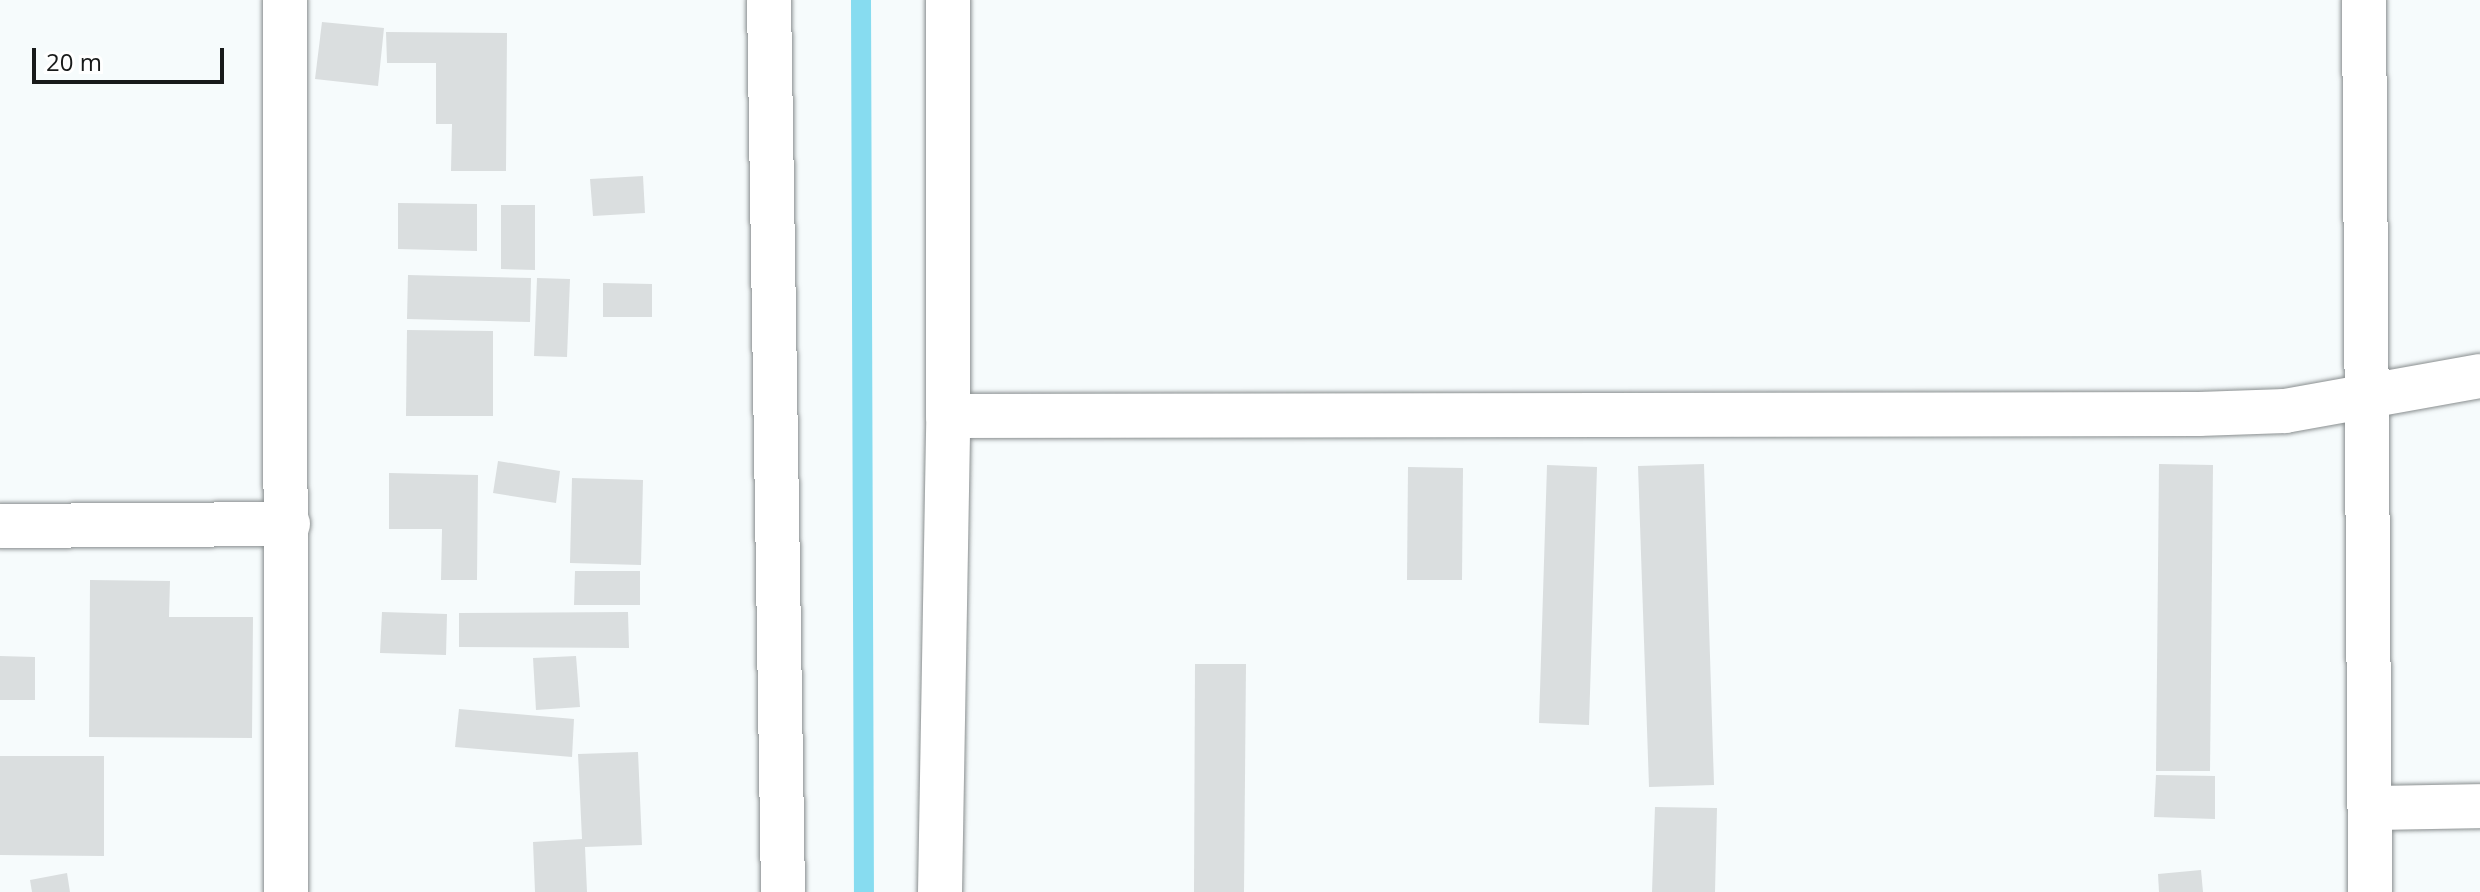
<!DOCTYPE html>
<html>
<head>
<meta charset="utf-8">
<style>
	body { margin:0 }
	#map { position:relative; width:2480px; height:892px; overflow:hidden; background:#f6fbfc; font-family:"Open Sans",sans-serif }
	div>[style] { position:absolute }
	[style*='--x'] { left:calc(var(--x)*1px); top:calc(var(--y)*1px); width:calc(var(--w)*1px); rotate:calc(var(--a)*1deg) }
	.stream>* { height:20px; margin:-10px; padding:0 10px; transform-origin:10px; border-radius:10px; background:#87dcf0 }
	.building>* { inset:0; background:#dadedf }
	.roads { filter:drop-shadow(0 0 2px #898e8f) drop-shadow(0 0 2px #898e8f) }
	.minor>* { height:44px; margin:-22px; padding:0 22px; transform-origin:22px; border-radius:22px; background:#fff }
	span { translate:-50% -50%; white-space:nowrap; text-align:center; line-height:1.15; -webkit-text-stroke:6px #fff; paint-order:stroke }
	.scale { position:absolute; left:32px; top:48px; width:192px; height:36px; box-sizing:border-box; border:4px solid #181a1a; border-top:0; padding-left:10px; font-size:24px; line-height:28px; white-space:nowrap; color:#181a1a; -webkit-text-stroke:6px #fff; paint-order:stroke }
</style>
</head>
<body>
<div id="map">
	<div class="stream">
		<div style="--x:861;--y:0;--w:892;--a:89.81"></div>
	</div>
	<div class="building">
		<div style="clip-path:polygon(322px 22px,384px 28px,378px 86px,315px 79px)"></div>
		<div style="clip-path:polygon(386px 32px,507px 33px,506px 171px,451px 171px,452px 124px,436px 124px,436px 63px,387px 63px)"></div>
		<div style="clip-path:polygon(643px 176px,645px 213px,593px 216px,590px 179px)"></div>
		<div style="clip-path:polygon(398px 203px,477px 204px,477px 251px,398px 249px)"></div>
		<div style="clip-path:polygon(501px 205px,535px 205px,535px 270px,501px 269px)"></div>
		<div style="clip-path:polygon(408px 275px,531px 278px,530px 322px,407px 319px)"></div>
		<div style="clip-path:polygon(537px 278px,570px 279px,567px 357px,534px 356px)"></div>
		<div style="clip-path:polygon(603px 283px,652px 284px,652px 317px,603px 317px)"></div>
		<div style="clip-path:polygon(407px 330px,493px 331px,493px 416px,406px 416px)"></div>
		<div style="clip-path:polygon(498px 461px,560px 471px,556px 503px,493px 493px)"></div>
		<div style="clip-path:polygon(1704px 464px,1714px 785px,1649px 787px,1638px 466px)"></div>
		<div style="clip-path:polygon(2159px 464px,2213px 465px,2210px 771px,2156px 771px)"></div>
		<div style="clip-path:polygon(1547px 465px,1597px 467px,1589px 725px,1539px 723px)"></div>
		<div style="clip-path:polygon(1408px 467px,1463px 468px,1462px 580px,1407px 580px)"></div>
		<div style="clip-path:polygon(389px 473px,478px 475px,477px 580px,441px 580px,442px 529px,389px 529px)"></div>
		<div style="clip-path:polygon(572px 478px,643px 480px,641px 565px,570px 563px)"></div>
		<div style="clip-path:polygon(575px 571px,640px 571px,640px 605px,574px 605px)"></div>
		<div style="clip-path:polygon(90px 580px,170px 581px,169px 617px,253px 617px,252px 738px,89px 737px)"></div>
		<div style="clip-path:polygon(382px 612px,447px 614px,446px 655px,380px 653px)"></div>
		<div style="clip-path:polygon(628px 612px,629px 648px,459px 647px,459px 613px)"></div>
		<div style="clip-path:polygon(0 656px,35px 657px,35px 700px,0 700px)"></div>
		<div style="clip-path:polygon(576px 656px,580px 707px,536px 710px,533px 658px)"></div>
		<div style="clip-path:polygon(1195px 664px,1246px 664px,1244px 892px,1194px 892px)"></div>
		<div style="clip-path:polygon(459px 709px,574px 719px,572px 757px,455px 747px)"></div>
		<div style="clip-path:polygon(638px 752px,642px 845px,585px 847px,587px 892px,535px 892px,533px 842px,582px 839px,578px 754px)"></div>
		<div style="clip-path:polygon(0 756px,104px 756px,104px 856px,0 855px)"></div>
		<div style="clip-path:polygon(2156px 775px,2215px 776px,2215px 819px,2154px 817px)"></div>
		<div style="clip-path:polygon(1655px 807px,1717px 808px,1715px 892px,1652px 892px)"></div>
		<div style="clip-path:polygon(2201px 870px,2203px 892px,2159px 892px,2158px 874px)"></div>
		<div style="clip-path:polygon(67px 873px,70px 892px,32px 892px,30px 880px)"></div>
	</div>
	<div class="roads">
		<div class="minor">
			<div style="--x:285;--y:0;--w:892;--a:89.94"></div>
			<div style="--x:769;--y:0;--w:892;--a:89.1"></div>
			<div style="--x:2364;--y:0;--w:892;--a:89.61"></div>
			<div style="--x:948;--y:416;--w:416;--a:-90"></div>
			<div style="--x:0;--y:526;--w:288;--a:-0.4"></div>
			<div style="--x:2370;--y:808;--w:110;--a:-1"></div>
			<div style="--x:940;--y:892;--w:476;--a:-89"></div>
			<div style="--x:948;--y:416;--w:1251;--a:-0.09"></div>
			<div style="--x:2199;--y:414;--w:86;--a:-2"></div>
			<div style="--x:2285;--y:411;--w:198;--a:-10.2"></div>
		</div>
	</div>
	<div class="scale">20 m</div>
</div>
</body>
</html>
